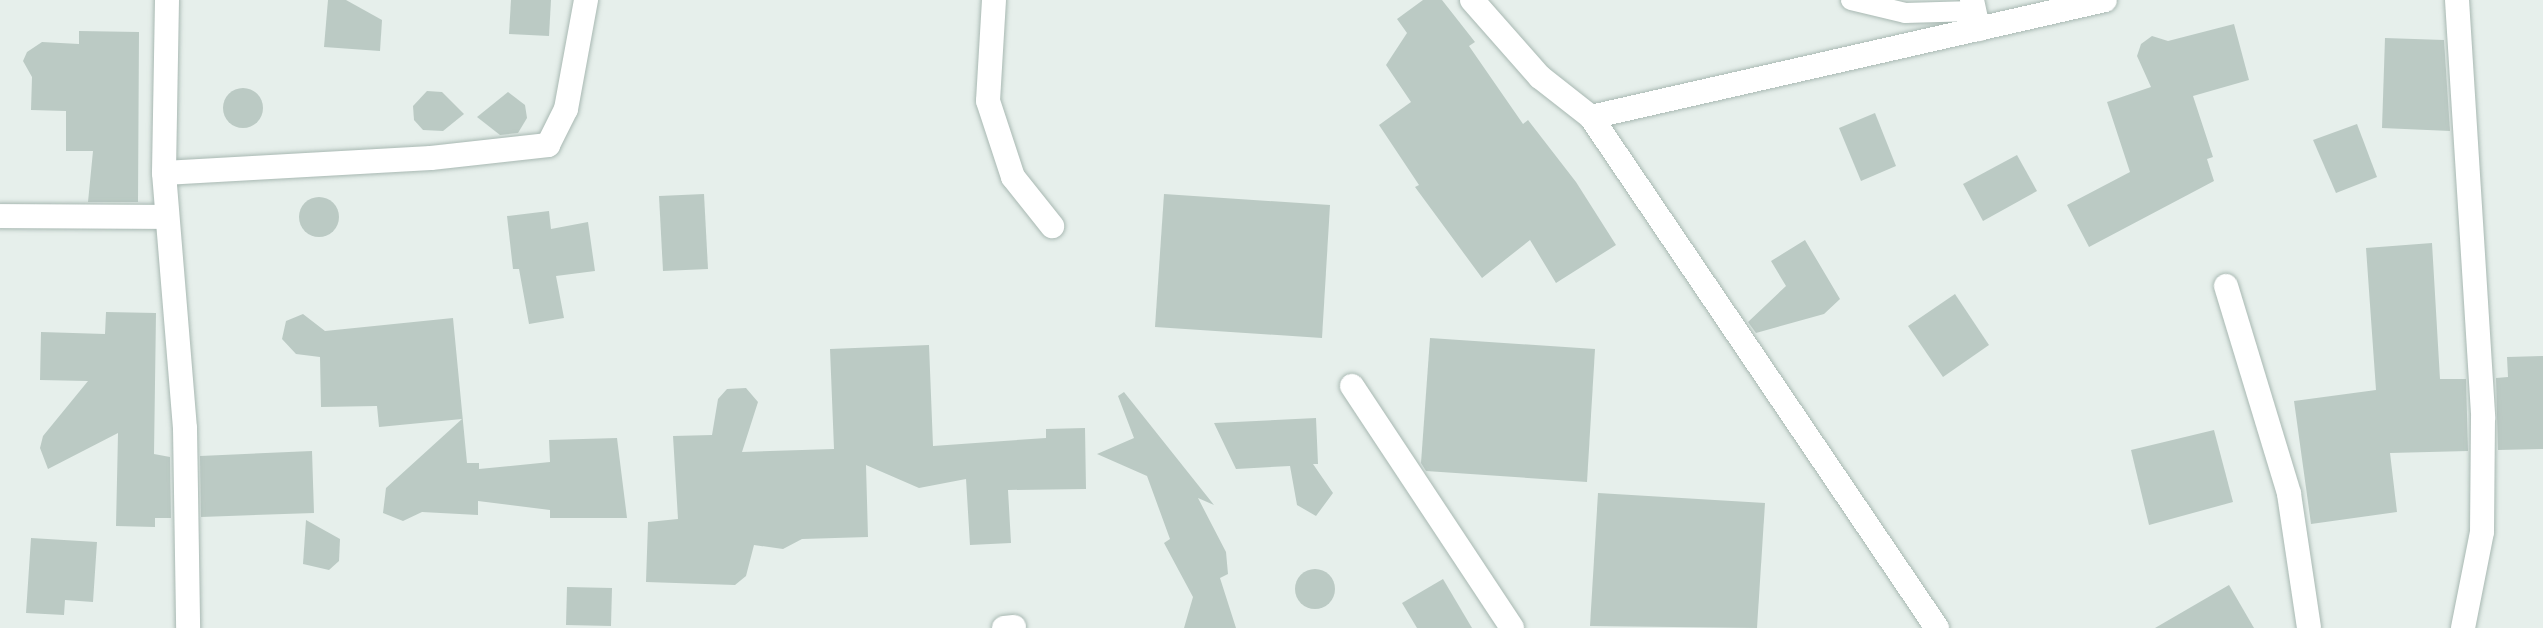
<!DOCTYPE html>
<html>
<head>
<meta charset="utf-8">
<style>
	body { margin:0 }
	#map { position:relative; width:2543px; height:628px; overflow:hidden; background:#e6efeb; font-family:Commissioner,sans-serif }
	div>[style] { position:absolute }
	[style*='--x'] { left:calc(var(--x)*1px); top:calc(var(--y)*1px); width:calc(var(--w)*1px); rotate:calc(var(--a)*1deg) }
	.building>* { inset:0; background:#bbcac4 }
	.round { border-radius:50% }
	.roads { filter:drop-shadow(0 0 2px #a8b8b2) drop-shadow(0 0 2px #a8b8b2) }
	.lane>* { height:20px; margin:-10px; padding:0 10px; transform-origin:10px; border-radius:10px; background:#fff }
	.street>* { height:24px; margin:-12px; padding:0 12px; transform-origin:12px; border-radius:12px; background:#fff }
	span { translate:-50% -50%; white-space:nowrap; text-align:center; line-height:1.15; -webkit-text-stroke:7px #f7fbf9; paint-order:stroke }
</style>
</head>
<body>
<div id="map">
	<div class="building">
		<div style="clip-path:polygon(328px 0,346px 0,382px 20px,380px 51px,324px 47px)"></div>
		<div style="clip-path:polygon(511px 0,551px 0,549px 36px,509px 34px)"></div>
		<div style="clip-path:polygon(1423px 0,1442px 0,1475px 42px,1469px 46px,1523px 124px,1528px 120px,1576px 182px,1616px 245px,1556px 283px,1530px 240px,1482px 278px,1415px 187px,1419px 185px,1379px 125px,1411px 102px,1386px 65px,1407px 33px,1397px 19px)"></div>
		<div style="clip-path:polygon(2234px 24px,2249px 80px,2193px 96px,2213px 157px,2207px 159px,2214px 181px,2089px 247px,2067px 205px,2130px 172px,2107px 102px,2151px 87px,2137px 56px,2141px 44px,2152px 36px,2168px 41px)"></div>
		<div style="clip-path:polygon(79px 31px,139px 32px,138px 202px,88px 202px,93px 151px,66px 151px,66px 111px,31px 110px,32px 77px,23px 61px,27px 52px,42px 42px,79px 44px)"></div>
		<div style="clip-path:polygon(2385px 38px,2444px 40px,2450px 131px,2382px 128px)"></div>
		<div class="round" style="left:223px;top:88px;width:40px;height:40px"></div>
		<div style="clip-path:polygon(427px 91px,442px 92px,464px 114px,443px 131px,423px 130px,414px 120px,413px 106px)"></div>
		<div style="clip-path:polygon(508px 92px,525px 105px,527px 118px,518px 133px,500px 135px,477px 117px)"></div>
		<div style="clip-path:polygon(1875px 113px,1896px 166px,1861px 181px,1839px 128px)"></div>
		<div style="clip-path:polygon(2357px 124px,2377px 177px,2336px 193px,2313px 140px)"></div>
		<div style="clip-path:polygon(2017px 155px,2037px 191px,1983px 221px,1963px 184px)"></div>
		<div style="clip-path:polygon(704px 194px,708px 269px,663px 271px,659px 196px)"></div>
		<div style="clip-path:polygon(1164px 194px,1330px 205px,1322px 338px,1155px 327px)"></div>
		<div class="round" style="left:299px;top:197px;width:40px;height:40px"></div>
		<div style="clip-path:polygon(549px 211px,551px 229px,588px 222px,595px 271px,556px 276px,564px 318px,529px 324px,519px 269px,513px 269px,507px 216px)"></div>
		<div style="clip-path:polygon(1805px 240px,1840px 299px,1824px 314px,1756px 333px,1748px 322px,1786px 286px,1771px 261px)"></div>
		<div style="clip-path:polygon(2432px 243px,2440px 379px,2466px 379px,2468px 451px,2390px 453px,2397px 512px,2311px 524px,2294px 401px,2376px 390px,2366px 248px)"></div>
		<div style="clip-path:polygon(1955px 294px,1989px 345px,1943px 377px,1908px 326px)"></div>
		<div style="clip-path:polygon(106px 312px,156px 313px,154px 454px,170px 457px,171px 518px,155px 518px,155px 527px,116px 526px,118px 433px,48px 469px,40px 448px,43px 436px,88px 381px,40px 380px,41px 332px,105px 334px)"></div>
		<div style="clip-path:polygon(303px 314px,325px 331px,453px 318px,467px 463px,479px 463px,479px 469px,550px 462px,549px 440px,617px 438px,627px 518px,550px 518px,550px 510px,478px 501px,478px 515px,422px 512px,403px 521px,383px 513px,386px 488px,462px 419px,379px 427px,377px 406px,321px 407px,320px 357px,296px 354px,282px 339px,286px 321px)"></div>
		<div style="clip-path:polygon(1430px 338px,1595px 349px,1587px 482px,1426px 471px,1421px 463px)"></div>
		<div style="clip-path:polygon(929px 345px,933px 446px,1046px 438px,1046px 429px,1085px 428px,1086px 489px,1008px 490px,1011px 543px,970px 545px,966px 479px,919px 488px,866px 465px,868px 537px,802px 539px,783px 549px,754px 545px,746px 576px,735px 585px,646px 582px,648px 522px,678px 519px,673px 436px,712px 435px,718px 399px,727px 389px,746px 388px,758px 402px,742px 452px,834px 449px,830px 349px)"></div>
		<div style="clip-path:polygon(2543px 356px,2543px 449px,2498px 450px,2496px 378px,2508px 377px,2507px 357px)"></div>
		<div style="clip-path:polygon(1124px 392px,1214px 505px,1198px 498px,1226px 552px,1228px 574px,1220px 578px,1236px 628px,1184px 628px,1193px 597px,1164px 543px,1170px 539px,1147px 476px,1097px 454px,1134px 438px,1118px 396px)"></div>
		<div style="clip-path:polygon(1316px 418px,1318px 464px,1313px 464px,1333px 493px,1316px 516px,1297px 505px,1290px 466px,1236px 469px,1214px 423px)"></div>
		<div style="clip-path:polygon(2214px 430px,2233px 502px,2149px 525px,2131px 450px)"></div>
		<div style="clip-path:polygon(312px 451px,314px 513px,201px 517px,200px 456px)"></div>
		<div style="clip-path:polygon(1598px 493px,1765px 503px,1757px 628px,1590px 626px)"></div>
		<div style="clip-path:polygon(306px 520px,340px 539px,339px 561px,329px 570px,303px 564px)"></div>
		<div style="clip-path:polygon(31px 538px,97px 542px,93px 602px,65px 600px,64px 615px,26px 613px)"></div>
		<div class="round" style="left:1295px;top:569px;width:40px;height:40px"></div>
		<div style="clip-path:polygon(1443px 579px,1472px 628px,1417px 628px,1402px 603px)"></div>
		<div style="clip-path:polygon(2229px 585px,2254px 628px,2155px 628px)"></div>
		<div style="clip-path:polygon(567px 587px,612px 588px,611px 626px,566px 625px)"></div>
	</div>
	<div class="roads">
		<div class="lane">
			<div style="--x:1851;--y:0;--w:56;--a:13.5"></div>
			<div style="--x:1905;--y:13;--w:69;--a:-1.7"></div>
		</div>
		<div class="street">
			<div style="--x:167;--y:0;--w:173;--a:91"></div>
			<div style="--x:164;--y:173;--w:256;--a:85.3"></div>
			<div style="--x:185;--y:428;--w:200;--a:89.1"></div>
			<div style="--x:994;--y:0;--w:101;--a:93.4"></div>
			<div style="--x:988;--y:101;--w:80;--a:71.8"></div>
			<div style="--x:1013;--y:177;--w:63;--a:51.5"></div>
			<div style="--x:1472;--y:0;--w:103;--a:48.6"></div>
			<div style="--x:1540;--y:77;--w:65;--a:38.1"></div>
			<div style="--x:1972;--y:0;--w:30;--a:78"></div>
			<div style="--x:2457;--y:0;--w:419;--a:86.4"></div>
			<div style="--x:2483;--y:418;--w:114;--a:90.5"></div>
			<div style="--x:2482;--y:532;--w:98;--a:101.2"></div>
			<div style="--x:164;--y:173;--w:267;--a:-3.2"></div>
			<div style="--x:431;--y:158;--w:118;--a:-6.3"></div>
			<div style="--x:548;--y:145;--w:40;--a:-63.4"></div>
			<div style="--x:566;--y:109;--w:111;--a:-79.6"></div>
			<div style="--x:0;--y:216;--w:167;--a:0.3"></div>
			<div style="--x:2226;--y:286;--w:217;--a:73.1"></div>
			<div style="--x:2289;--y:494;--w:135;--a:81.5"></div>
			<div style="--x:1352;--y:386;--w:290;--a:56.5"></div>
			<div style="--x:1004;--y:628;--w:10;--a:-6"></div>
			<div style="--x:1937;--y:628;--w:617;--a:-124.1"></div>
			<div style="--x:1591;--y:117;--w:527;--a:-12.82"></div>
		</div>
	</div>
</div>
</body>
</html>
